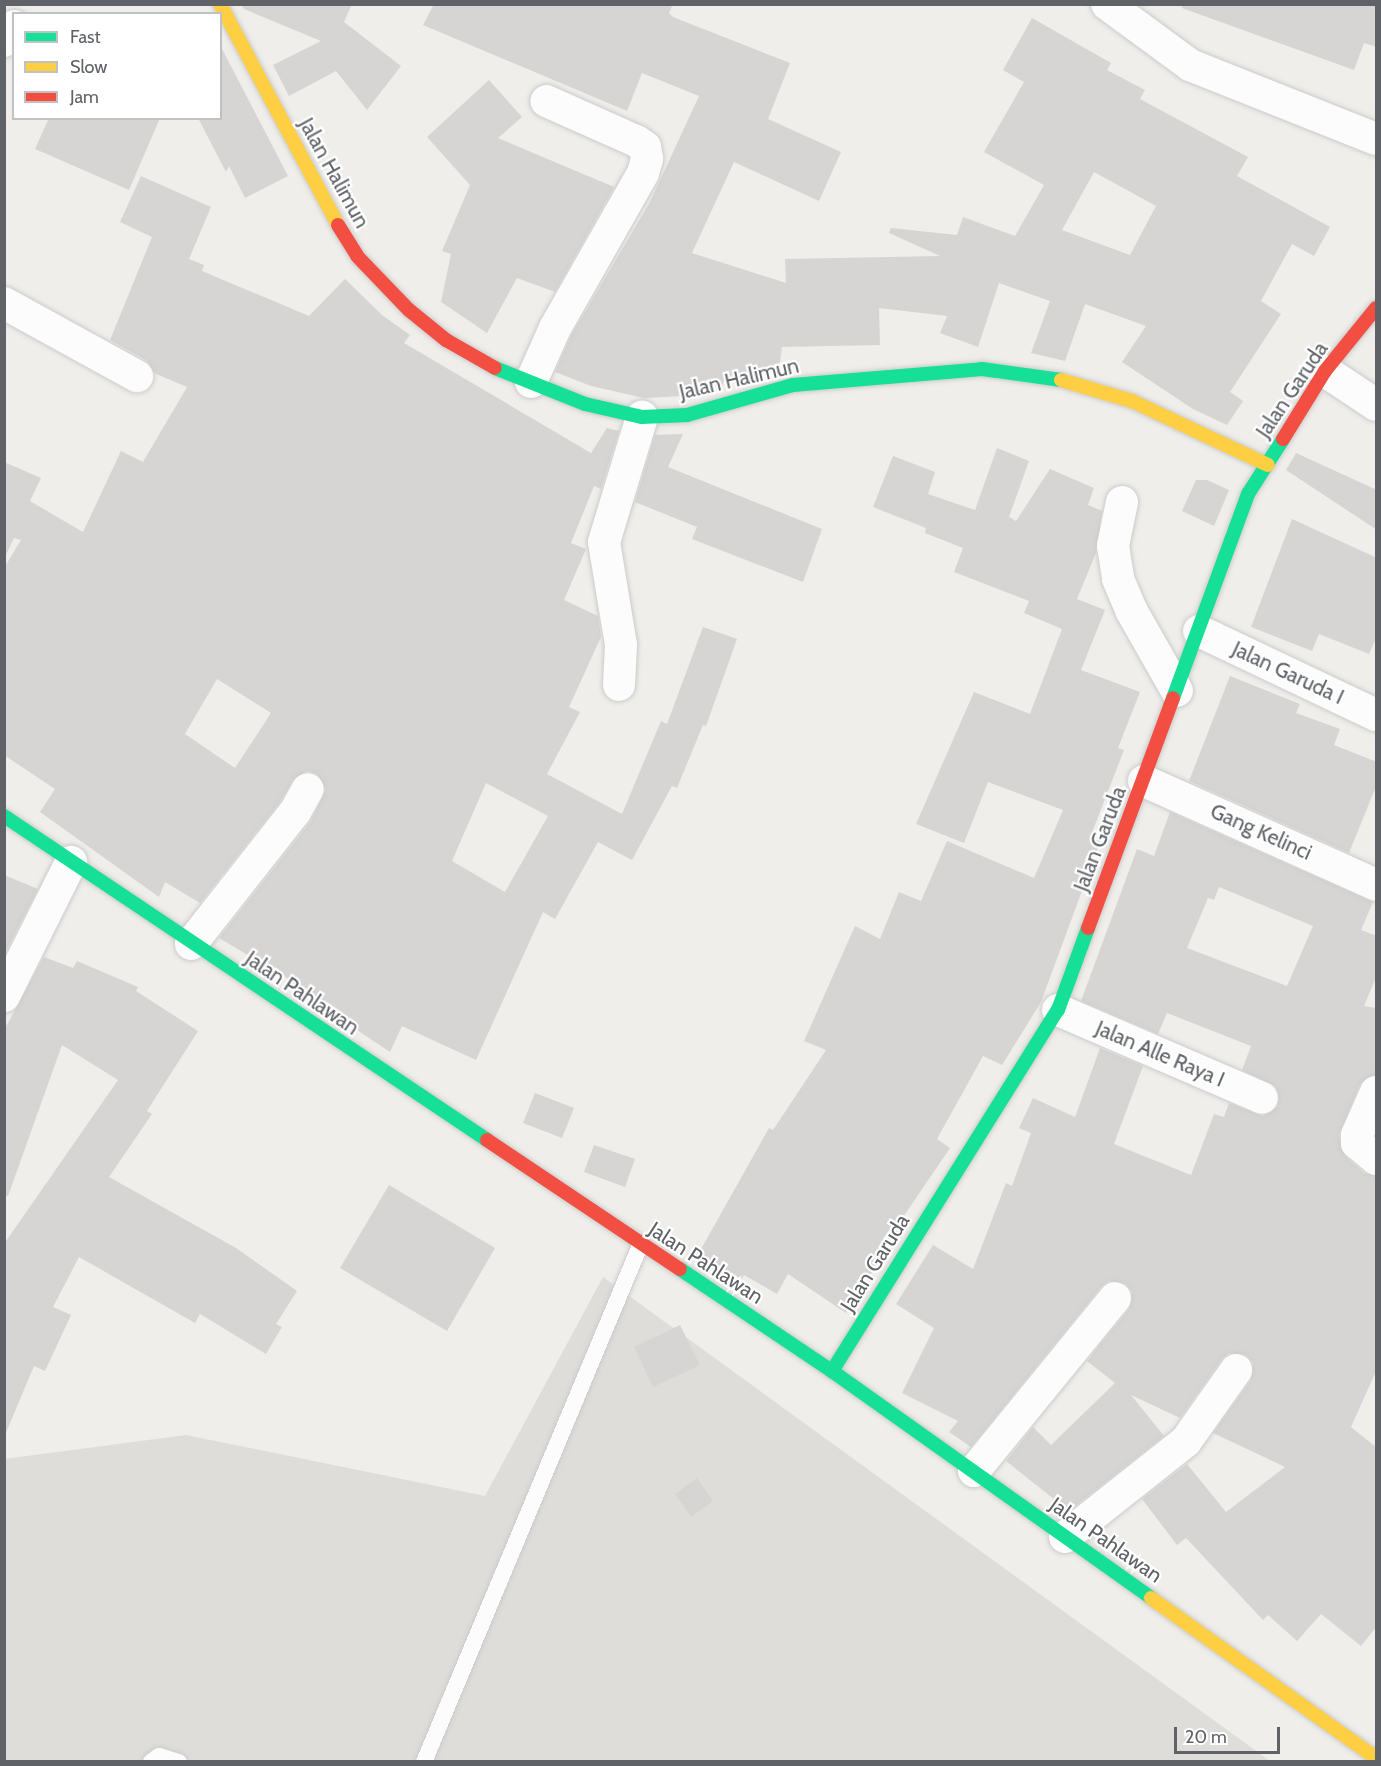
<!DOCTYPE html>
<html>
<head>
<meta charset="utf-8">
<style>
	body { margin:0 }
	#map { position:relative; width:1381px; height:1766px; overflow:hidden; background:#efeeea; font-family:Cabin,sans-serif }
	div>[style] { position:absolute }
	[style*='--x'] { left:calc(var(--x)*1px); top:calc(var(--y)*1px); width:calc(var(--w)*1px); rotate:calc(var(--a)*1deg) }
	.industrial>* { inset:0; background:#dfddda }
	.building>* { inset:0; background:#d6d5d3 }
	.roads { filter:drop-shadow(0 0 2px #cbcccc) drop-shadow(0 0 2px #cbcccc) }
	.lane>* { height:16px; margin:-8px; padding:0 8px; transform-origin:8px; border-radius:8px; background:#fdfcfc }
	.street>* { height:32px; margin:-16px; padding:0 16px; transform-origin:16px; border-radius:16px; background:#fdfcfc }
	.fast>* { height:14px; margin:-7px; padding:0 7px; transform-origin:7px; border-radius:7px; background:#16e098 }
	.slow>* { height:14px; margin:-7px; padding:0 7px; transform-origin:7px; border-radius:7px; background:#ffcf43 }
	.jam>* { height:14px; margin:-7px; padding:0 7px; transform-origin:7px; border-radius:7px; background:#f24e42 }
	span { translate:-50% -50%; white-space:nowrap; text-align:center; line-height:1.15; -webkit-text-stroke:4.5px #fff; paint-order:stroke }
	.street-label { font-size:21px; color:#5f6368 }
	.frame { position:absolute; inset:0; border:6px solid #5f6368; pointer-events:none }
	.legend { position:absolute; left:12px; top:12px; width:210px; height:108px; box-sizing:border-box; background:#fff; border:2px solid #bfc1c3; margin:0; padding:8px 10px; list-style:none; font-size:18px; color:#5f6368 }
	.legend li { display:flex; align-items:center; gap:12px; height:30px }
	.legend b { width:30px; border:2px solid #bfc1c3 }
	.scale { position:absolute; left:1174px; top:1727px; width:106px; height:27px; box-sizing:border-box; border:3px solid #5f6368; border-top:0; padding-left:8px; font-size:18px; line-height:21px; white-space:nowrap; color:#5f6368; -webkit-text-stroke:4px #fff; paint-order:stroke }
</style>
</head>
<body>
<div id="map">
	<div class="industrial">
		<div style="clip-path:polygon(603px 1277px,1270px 1761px,5px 1761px,4px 1459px,186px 1435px,485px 1496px)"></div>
	</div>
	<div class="building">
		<div style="clip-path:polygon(241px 4px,352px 4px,344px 22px,401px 66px,367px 110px,336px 71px,289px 96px,273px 65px,321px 41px,244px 9px)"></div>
		<div style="clip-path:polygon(evenodd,434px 4px,673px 4px,669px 13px,673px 17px,790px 63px,768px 119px,841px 152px,819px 201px,734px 162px,692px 253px,786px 283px,785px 259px,940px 256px,889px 233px,891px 228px,957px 235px,963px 217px,1015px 236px,1044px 185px,984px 152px,1024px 82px,1003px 70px,1032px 18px,1111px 63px,1107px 70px,1145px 90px,1140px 99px,1248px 157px,1237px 176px,1330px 227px,1314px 256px,1292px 244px,1261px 301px,1281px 314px,1230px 392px,1243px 401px,1227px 425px,1193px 409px,1122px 362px,1146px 326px,1085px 304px,1065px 361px,1031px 353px,1050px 301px,999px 283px,978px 347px,940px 333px,947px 316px,879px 308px,880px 345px,782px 347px,779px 370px,733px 382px,724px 381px,722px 386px,684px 396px,644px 398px,591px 386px,555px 372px,571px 336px,650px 202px,699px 96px,642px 73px,627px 111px,423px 25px,434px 4px,1094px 172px,1156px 206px,1130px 255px,1062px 230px,1094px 172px)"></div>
		<div style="clip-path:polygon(1182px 4px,1377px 4px,1377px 47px,1364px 43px,1354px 70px,1182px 8px)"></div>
		<div style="clip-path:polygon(220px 45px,288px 176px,245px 198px,229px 166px,226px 172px,198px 118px,220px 118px)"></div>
		<div style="clip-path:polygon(489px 80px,522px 117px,498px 138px,614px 187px,555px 292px,517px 278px,487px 333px,441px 302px,451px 254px,442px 251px,470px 185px,427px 137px)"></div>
		<div style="clip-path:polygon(49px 118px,160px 118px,129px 190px,35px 149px)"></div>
		<div style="clip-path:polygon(evenodd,141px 176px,211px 207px,189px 259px,204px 265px,202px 271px,309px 316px,345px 279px,382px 315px,410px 335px,404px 343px,591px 453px,607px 428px,619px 431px,601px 489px,594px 486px,571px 543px,586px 549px,564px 600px,598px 616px,601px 637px,569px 707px,580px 712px,547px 774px,622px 814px,661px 721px,667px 724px,703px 627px,737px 639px,706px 726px,703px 725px,677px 788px,672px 786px,632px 860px,598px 842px,555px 919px,543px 912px,476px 1060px,402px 1026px,390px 1052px,330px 1012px,332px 1007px,301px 992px,288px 984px,290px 980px,219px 938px,311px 821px,326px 789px,317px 774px,307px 771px,293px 780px,280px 802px,200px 903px,165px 882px,159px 897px,40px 812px,55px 789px,4px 755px,4px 568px,21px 540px,14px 538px,4px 559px,4px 462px,41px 478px,30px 501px,83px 532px,121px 451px,143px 462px,187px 387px,154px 373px,146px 360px,110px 340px,152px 237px,120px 222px,141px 176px,217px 679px,271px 713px,235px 768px,185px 734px,217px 679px,141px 176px,486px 783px,548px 816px,505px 892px,452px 861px,486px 783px)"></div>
		<div style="clip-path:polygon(683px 434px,668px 467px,822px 529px,803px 582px,692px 539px,697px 527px,635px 502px,655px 435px)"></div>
		<div style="clip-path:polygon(997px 448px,1029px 461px,1009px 517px,1016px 521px,1050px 469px,1094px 488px,1088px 505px,1102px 511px,1096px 553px,1077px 599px,1105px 610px,1081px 670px,1140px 692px,1118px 748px,1124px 750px,1093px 830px,1103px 834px,1041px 1002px,1002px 1065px,983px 1056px,937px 1139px,950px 1148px,899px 1223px,902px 1225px,846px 1313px,788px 1274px,777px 1294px,744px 1275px,738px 1285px,696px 1258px,769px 1128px,773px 1130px,826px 1050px,804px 1041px,855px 926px,880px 939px,899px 892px,921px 901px,947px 841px,1034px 878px,1063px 810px,988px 782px,964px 843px,916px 824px,974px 692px,1030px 714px,1062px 629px,1024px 613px,1029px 601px,954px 572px,963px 548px,925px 533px,926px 528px,873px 507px,893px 456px,935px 472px,928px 494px,975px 510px)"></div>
		<div style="clip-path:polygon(1296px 453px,1377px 490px,1377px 530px,1286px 470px)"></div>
		<div style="clip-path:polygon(1196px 480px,1207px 480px,1229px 490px,1214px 526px,1182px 511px)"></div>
		<div style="clip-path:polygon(1292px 519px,1377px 558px,1377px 636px,1369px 654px,1319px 634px,1312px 651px,1251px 627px)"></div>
		<div style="clip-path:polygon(1230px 676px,1300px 704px,1296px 713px,1340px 729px,1334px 745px,1377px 762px,1377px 784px,1349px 853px,1189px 781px)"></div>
		<div style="clip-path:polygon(evenodd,1170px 812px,1373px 902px,1361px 930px,1377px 936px,1377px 975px,1364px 1006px,1377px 1008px,1377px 1074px,1360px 1084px,1339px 1135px,1345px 1156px,1364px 1173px,1377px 1176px,1377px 1369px,1351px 1427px,1377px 1448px,1377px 1626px,1361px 1646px,1321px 1614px,1297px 1641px,1268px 1615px,1263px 1620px,1186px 1538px,1177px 1545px,1142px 1499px,1187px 1464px,1226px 1512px,1285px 1467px,1213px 1433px,1251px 1380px,1253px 1363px,1246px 1355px,1229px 1353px,1222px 1359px,1180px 1418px,1131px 1395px,1164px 1436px,1069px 1511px,1006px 1461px,1033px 1427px,1051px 1445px,1115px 1383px,1087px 1361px,1129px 1309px,1132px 1292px,1126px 1284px,1109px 1281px,1101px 1287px,971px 1447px,949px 1432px,958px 1421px,902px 1393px,934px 1328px,896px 1304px,933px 1245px,973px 1269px,1006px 1183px,1012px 1186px,1031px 1133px,1019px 1128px,1033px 1098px,1075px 1117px,1100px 1048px,1143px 1066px,1114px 1144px,1191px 1175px,1214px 1114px,1224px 1117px,1229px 1103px,1263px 1116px,1278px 1106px,1276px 1087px,1242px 1070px,1251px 1046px,1167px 1013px,1158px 1034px,1081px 1001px,1137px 849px,1154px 856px,1170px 812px,1219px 887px,1313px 926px,1287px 986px,1187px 948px,1208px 898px,1214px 900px,1219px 887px)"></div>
		<div style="clip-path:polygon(4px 875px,38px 889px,4px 955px)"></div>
		<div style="clip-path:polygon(44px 957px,73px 968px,77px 961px,138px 987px,136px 991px,198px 1031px,147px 1111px,152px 1114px,109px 1177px,236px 1248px,297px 1291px,276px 1324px,282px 1327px,266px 1354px,200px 1314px,195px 1323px,79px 1257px,53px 1307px,71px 1315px,45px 1371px,34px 1366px,5px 1435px,4px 1244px,118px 1080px,62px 1045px,8px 1196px,4px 1195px,4px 1030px)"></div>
		<div style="clip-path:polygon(535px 1093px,574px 1108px,562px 1138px,523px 1123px)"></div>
		<div style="clip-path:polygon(594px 1145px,635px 1159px,625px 1187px,584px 1172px)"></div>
		<div style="clip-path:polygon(389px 1185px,495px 1248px,447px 1331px,340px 1268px)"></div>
		<div style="clip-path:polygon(680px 1325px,700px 1365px,653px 1387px,634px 1347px)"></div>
		<div style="clip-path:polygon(697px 1478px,713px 1501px,691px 1517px,675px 1494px)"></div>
	</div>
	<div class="roads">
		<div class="lane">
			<div style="--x:151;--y:1762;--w:10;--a:-37"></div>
			<div style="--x:159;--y:1756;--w:21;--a:17"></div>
			<div style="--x:424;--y:1762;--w:559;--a:-67.29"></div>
		</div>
		<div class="street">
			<div style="--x:1107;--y:4;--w:103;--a:36.3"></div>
			<div style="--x:1190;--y:65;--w:200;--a:21.7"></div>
			<div style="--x:4;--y:41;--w:18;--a:-56"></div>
			<div style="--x:4;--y:303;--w:152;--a:28.8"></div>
			<div style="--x:1325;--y:371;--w:61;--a:33.7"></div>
			<div style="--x:531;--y:382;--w:59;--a:-66"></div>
			<div style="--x:555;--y:328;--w:178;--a:-60.4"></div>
			<div style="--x:643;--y:173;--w:15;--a:-74"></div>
			<div style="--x:647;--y:159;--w:12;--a:-99"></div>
			<div style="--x:645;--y:147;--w:11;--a:-146"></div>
			<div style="--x:636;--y:141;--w:98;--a:-156"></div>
			<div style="--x:1122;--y:502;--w:45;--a:101.6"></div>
			<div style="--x:1113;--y:546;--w:33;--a:81"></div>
			<div style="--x:1118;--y:579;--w:34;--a:67"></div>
			<div style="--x:1131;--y:610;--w:93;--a:60.4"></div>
			<div style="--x:1199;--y:631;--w:196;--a:25.4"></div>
			<div style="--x:619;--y:685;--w:40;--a:-87.1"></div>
			<div style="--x:621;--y:645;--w:104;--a:-99.4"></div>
			<div style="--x:604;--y:542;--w:131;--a:-73.1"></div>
			<div style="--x:1144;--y:781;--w:254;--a:24.1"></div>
			<div style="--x:191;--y:944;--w:168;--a:-51.8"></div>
			<div style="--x:295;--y:812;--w:26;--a:-61"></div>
			<div style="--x:4;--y:996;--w:150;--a:-63.4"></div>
			<div style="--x:1058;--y:1010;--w:222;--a:23.3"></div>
			<div style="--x:1376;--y:1092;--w:47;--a:113.8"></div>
			<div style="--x:1357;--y:1135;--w:8;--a:90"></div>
			<div style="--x:1357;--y:1143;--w:25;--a:40"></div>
			<div style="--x:974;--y:1471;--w:223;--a:-50.8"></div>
			<div style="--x:1065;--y:1537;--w:154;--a:-38.4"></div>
			<div style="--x:1186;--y:1441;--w:87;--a:-54.8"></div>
		</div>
		<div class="fast">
			<div style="--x:495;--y:368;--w:97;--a:21.8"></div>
			<div style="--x:585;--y:404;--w:58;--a:12.8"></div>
			<div style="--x:642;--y:417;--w:45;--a:-2.5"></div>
			<div style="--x:687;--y:415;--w:110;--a:-15.8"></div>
			<div style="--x:793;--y:385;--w:190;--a:-4.8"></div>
			<div style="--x:982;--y:369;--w:80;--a:7.9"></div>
			<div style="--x:1173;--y:698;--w:217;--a:-69.8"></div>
			<div style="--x:1248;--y:494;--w:65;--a:-57.5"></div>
			<div style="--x:4;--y:816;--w:582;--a:33.85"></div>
			<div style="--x:680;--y:1269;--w:183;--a:33.9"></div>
			<div style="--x:832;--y:1371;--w:392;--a:35.4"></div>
			<div style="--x:832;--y:1371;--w:426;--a:-58"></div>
			<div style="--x:1058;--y:1010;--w:87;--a:-69.9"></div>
		</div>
		<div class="slow">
			<div style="--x:220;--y:4;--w:251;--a:61.9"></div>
			<div style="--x:1061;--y:380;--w:74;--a:16.5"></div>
			<div style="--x:1132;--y:401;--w:150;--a:25.2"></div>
			<div style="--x:1151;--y:1598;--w:276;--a:35.4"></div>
		</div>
		<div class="jam">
			<div style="--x:338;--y:225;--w:36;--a:58"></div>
			<div style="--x:357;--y:256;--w:75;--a:46.1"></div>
			<div style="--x:409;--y:310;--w:48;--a:39"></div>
			<div style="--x:446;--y:340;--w:56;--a:29.7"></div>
			<div style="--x:1283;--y:439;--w:80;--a:-58.3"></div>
			<div style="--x:1325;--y:371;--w:81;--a:-51"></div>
			<div style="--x:1088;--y:928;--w:245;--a:-69.7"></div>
			<div style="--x:487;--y:1140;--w:232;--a:33.8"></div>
		</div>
	</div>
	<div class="street-label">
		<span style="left:334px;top:173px;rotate:61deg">Jalan Halimun</span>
		<span style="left:739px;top:379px;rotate:-13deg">Jalan Halimun</span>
		<span style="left:1292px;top:390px;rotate:-56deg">Jalan Garuda</span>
		<span style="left:1288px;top:673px;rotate:25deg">Jalan Garuda I</span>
		<span style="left:1261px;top:832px;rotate:24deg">Gang Kelinci</span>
		<span style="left:1100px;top:839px;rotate:-69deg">Jalan Garuda</span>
		<span style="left:302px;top:993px;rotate:34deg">Jalan Pahlawan</span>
		<span style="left:1160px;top:1054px;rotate:23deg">Jalan Alle Raya I</span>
		<span style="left:706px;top:1263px;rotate:33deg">Jalan Pahlawan</span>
		<span style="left:875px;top:1263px;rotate:-58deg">Jalan Garuda</span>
		<span style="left:1106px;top:1540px;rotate:35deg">Jalan Pahlawan</span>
	</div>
	<div class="frame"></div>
	<ul class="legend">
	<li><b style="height:8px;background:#16e098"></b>Fast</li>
	<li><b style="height:8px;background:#ffcf43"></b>Slow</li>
	<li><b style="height:8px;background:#f24e42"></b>Jam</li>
	</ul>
	<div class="scale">20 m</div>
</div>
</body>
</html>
